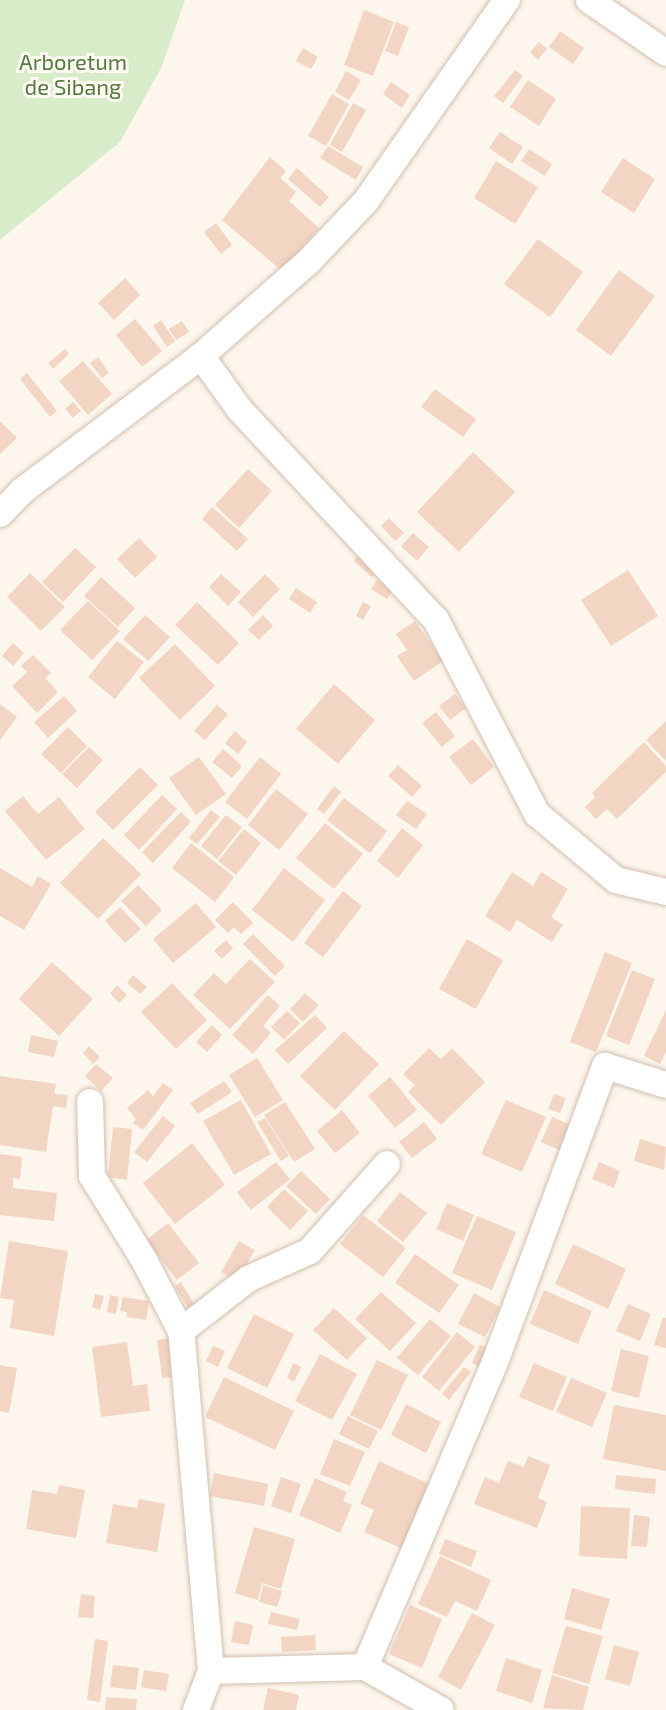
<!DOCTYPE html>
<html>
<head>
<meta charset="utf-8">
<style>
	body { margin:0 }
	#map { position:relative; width:666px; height:1710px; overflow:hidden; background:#fdf6ec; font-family:"Exo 2",sans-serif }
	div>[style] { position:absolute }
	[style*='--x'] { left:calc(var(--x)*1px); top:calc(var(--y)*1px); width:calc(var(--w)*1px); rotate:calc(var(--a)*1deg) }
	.green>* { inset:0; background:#d8ecc9 }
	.building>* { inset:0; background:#f3d5c3 }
	.roads { filter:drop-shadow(0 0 2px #d1beb0) drop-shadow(0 0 2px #d1beb0) }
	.minor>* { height:26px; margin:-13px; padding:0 13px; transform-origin:13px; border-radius:13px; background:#fff }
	span { translate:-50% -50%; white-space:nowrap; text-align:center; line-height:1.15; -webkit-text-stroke:6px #fffaf3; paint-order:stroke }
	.park-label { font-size:22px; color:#537a41 }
</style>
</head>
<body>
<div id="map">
	<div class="green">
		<div style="clip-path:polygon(0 0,185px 0,162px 66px,120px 142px,0 240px)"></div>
	</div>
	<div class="building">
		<div style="clip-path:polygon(364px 10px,394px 22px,373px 76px,344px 65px)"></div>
		<div style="clip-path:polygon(396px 22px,409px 27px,398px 56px,385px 51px)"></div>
		<div style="clip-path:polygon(560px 31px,584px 48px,573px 64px,549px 47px)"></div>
		<div style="clip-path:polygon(539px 42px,547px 49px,538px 60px,530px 52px)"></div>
		<div style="clip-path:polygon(303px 48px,318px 57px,311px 69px,296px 61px)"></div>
		<div style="clip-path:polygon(515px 70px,523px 76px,503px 103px,494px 96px)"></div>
		<div style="clip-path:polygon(346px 71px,361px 80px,349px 100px,335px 92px)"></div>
		<div style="clip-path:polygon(528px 80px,556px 99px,539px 126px,510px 107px)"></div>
		<div style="clip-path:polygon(391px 82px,410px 95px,402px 108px,383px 94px)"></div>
		<div style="clip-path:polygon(332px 94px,349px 104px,326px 146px,308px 136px)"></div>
		<div style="clip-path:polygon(353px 103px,366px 110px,342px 152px,330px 145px)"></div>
		<div style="clip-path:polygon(500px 132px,523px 147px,512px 164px,489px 148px)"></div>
		<div style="clip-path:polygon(328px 146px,363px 167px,356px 180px,320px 158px)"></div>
		<div style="clip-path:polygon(529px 149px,552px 164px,545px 176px,521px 161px)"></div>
		<div style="clip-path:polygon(270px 157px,286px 171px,280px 178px,296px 192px,289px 201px,319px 228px,282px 271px,222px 220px)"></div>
		<div style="clip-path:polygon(623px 158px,655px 179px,634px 213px,601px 192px)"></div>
		<div style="clip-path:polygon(496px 161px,538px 187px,515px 224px,474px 198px)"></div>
		<div style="clip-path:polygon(297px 168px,329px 197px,320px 207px,288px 179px)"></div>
		<div style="clip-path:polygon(216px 223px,232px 245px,221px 254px,204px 232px)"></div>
		<div style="clip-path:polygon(538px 239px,583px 272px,550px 317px,504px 284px)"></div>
		<div style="clip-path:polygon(619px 270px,655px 296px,611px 356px,576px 330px)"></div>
		<div style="clip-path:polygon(125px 278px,140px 295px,114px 320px,98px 303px)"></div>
		<div style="clip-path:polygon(135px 319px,162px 351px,142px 367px,116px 335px)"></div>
		<div style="clip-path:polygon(161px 320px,175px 341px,167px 347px,153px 326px)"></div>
		<div style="clip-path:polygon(182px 321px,189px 332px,176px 340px,169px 329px)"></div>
		<div style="clip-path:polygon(65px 349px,69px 354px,53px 369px,48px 363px)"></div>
		<div style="clip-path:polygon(98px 357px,109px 373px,102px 378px,90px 363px)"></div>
		<div style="clip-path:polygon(83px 361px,112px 394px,88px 415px,59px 381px)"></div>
		<div style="clip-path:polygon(27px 373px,57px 411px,50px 417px,20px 379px)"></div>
		<div style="clip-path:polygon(435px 389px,476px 419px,463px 437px,421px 407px)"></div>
		<div style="clip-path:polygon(73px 402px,81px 411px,73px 418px,65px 409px)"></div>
		<div style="clip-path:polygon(0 421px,17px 438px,0 454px)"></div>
		<div style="clip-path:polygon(473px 452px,515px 492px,459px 552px,417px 512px)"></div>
		<div style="clip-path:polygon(248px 469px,272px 491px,239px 528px,215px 505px)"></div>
		<div style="clip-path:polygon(212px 507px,248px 539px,237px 551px,202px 519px)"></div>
		<div style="clip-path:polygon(389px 518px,404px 533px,395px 541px,381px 526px)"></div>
		<div style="clip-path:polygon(413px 533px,429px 547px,417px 561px,401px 546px)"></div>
		<div style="clip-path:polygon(139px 538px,157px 557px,135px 578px,117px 559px)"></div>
		<div style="clip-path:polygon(75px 548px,96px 567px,63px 602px,42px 582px)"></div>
		<div style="clip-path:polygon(358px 556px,376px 573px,372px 577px,354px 561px)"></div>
		<div style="clip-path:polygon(628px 570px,658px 616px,611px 646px,581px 600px)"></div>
		<div style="clip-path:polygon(30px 573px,65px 607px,41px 631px,7px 597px)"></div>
		<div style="clip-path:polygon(221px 574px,241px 592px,228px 606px,209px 587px)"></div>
		<div style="clip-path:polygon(265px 574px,280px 589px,253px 617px,238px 602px)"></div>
		<div style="clip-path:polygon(101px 577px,135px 608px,118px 627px,84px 596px)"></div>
		<div style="clip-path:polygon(377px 580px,393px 590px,387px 599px,371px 589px)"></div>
		<div style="clip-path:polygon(296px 588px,317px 602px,310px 613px,289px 599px)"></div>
		<div style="clip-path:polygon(88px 601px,120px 631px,92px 660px,60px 630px)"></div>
		<div style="clip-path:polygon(197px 602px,239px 643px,218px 665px,175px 625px)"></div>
		<div style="clip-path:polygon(363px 602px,371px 606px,363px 620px,356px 616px)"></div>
		<div style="clip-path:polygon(145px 615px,170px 637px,148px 661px,123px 639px)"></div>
		<div style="clip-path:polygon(263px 615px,273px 626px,259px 640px,248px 630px)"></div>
		<div style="clip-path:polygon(415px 621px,443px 661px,414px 681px,397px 656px,407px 650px,396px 634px)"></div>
		<div style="clip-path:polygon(117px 641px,144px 662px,115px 699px,88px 677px)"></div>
		<div style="clip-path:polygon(13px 643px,24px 653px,13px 666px,2px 656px)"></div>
		<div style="clip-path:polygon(175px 644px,215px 686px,180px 720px,139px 678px)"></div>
		<div style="clip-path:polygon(33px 655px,51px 673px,45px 678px,58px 692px,37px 713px,12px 686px,27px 672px,21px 666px)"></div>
		<div style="clip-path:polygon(334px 684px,375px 720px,338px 764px,296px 729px)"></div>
		<div style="clip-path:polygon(455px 694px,466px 708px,450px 720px,439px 706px)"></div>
		<div style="clip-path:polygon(64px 696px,77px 711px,48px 738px,34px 722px)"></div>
		<div style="clip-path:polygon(0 704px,17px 717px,0 740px)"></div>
		<div style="clip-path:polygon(217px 705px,228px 714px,205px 740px,194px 731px)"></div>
		<div style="clip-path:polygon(436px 712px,455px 736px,442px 747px,422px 723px)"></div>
		<div style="clip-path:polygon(666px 721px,666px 761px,646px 740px)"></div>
		<div style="clip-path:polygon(68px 727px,87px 746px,61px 773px,41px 754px)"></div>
		<div style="clip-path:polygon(235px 731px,247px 742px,238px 754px,225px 743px)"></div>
		<div style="clip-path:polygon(473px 739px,494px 767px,471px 785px,449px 757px)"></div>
		<div style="clip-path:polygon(644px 742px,666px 766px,666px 772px,617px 819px,607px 809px,596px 819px,585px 807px,595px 797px,592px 793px)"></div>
		<div style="clip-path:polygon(89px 747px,103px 760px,77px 788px,62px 774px)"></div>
		<div style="clip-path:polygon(223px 749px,242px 766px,232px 778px,212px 762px)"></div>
		<div style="clip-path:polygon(199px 757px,226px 794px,196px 815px,169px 778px)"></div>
		<div style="clip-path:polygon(260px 757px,281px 774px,247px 819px,225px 802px)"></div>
		<div style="clip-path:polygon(398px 765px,422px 786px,412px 797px,388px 776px)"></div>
		<div style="clip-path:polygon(140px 767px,158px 785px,113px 830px,95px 812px)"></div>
		<div style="clip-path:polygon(334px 786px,341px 792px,324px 814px,317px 809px)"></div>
		<div style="clip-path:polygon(276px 789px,308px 814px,279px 850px,248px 825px)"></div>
		<div style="clip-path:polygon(162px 795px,177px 809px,139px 850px,124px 835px)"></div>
		<div style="clip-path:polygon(23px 796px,38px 814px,59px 797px,85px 829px,46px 860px,5px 811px)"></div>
		<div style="clip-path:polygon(344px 798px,387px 831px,370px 853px,327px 820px)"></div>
		<div style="clip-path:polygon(407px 801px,427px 814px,416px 829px,396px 815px)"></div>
		<div style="clip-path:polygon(211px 810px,220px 817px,197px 844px,189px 838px)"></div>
		<div style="clip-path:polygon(181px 812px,191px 822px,153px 863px,142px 852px)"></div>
		<div style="clip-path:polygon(226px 815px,242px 827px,217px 859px,201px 846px)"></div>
		<div style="clip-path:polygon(325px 823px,363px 854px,334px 889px,296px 858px)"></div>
		<div style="clip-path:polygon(402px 828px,423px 845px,398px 878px,377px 861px)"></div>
		<div style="clip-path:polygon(244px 829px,261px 843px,236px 875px,218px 861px)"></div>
		<div style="clip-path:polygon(103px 838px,141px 874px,98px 919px,60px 883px)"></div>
		<div style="clip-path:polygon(191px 843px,234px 877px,215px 902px,172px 868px)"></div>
		<div style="clip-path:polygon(0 868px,32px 887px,38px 876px,51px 884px,24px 930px,0 916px)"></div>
		<div style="clip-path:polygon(284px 868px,325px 900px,293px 942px,252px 910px)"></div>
		<div style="clip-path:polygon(512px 872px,533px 886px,541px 872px,568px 889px,551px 917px,563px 925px,552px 942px,517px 920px,510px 932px,485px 916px)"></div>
		<div style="clip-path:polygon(138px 885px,162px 910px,146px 926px,121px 901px)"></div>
		<div style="clip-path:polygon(343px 891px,362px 906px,323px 957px,304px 943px)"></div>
		<div style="clip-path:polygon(233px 902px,253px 923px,241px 934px,234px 927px,228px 933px,215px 920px)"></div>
		<div style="clip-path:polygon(196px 903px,216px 927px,173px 963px,153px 939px)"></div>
		<div style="clip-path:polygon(120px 907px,141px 929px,125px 943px,105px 921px)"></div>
		<div style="clip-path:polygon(253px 934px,285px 966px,275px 976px,243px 944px)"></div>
		<div style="clip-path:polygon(467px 939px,503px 960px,476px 1009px,439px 989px)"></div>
		<div style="clip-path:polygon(226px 940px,233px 948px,222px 959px,214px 951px)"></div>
		<div style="clip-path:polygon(605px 952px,632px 963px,596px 1052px,570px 1042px)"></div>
		<div style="clip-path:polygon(250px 959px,275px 982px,230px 1029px,193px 995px,214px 973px,226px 984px)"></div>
		<div style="clip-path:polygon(52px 962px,93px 999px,59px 1036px,19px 999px)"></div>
		<div style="clip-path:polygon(632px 970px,655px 979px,629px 1045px,606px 1036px)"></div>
		<div style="clip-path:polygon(133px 975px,147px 987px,140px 994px,127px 983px)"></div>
		<div style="clip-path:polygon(172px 983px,207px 1020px,176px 1049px,141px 1012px)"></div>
		<div style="clip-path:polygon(117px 985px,127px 995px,119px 1003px,110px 993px)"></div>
		<div style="clip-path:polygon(305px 993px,319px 1005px,303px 1022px,290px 1009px)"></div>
		<div style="clip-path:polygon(268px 995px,280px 1006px,263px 1026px,271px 1033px,253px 1054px,232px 1035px)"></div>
		<div style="clip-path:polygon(666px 1010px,666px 1052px,660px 1064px,644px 1056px)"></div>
		<div style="clip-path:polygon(287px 1011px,300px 1023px,284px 1040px,271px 1027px)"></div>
		<div style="clip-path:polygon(315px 1015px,327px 1028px,288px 1064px,275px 1050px)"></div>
		<div style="clip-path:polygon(212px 1025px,222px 1035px,207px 1052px,196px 1042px)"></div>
		<div style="clip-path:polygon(344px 1031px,379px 1064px,335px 1110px,300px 1076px)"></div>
		<div style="clip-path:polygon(31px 1035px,58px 1041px,54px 1057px,28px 1052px)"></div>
		<div style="clip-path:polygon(89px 1046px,100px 1057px,93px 1064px,83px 1053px)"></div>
		<div style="clip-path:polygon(429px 1048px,441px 1059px,452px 1048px,485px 1082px,441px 1125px,408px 1092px,415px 1085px,403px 1074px)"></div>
		<div style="clip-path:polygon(257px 1058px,283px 1100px,255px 1117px,229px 1075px)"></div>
		<div style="clip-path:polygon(96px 1064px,113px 1078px,101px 1091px,85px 1076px)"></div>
		<div style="clip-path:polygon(0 1076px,56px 1084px,54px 1094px,68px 1095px,66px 1108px,53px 1106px,46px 1152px,0 1145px)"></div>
		<div style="clip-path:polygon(390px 1077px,417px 1110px,395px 1128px,368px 1096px)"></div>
		<div style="clip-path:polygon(224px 1081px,232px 1092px,198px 1114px,190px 1103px)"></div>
		<div style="clip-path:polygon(163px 1083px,173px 1090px,143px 1130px,133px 1123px,136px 1119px,127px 1108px,148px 1090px,153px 1096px)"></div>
		<div style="clip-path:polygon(554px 1094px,566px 1098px,560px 1113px,548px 1109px)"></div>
		<div style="clip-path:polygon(241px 1100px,271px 1154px,234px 1175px,203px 1121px)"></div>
		<div style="clip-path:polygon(506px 1100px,546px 1117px,522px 1172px,481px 1154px)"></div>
		<div style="clip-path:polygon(285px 1102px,315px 1149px,294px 1162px,264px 1115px)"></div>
		<div style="clip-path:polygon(342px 1110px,360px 1133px,335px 1153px,317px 1131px)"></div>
		<div style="clip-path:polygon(163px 1116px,175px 1126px,147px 1162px,134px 1152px)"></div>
		<div style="clip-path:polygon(552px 1117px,577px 1128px,566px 1153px,541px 1142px)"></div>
		<div style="clip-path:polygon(265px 1118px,289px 1156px,281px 1161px,257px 1122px)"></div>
		<div style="clip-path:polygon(424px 1122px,437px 1139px,412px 1158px,399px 1142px)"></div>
		<div style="clip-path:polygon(113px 1127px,132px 1129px,127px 1180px,108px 1177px)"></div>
		<div style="clip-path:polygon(640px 1139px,666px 1147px,664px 1170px,634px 1161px)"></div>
		<div style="clip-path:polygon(192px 1143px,225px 1185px,175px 1224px,143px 1183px)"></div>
		<div style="clip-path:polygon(0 1154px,22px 1157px,20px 1179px,13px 1178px,13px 1188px,57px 1193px,54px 1221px,0 1215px)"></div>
		<div style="clip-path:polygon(276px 1162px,290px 1179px,251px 1210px,237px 1192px)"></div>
		<div style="clip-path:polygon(599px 1162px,620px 1171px,614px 1188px,592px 1179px)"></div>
		<div style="clip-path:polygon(301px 1171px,330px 1199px,316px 1214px,286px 1186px)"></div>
		<div style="clip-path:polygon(284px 1189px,308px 1211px,290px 1230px,267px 1207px)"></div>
		<div style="clip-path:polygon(400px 1192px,427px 1213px,403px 1242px,377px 1221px)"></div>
		<div style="clip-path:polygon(447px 1203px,474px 1215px,463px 1241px,436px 1229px)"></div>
		<div style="clip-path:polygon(363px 1215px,406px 1248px,383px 1277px,340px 1244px)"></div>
		<div style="clip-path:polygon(477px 1216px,516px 1232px,492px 1290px,452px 1273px)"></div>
		<div style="clip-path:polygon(168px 1223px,199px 1263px,177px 1280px,146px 1240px)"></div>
		<div style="clip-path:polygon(9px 1241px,68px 1251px,54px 1336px,10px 1328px,14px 1300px,0 1298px)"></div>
		<div style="clip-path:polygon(239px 1241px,255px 1250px,237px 1281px,221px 1272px)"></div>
		<div style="clip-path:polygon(573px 1244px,626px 1269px,608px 1309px,555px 1284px)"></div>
		<div style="clip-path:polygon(415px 1254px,459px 1285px,439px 1313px,395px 1283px)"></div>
		<div style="clip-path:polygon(181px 1282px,194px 1304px,188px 1308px,175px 1286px)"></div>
		<div style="clip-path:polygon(544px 1290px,592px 1311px,578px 1344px,530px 1324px)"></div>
		<div style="clip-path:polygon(381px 1292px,416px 1323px,390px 1351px,355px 1319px)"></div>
		<div style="clip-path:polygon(474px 1293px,500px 1307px,485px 1337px,458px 1324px)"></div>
		<div style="clip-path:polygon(95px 1294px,104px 1296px,100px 1310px,92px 1307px)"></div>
		<div style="clip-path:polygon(110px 1295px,119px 1297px,116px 1314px,107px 1312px)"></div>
		<div style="clip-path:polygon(123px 1297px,149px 1301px,146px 1320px,127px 1317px,127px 1312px,120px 1311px)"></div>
		<div style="clip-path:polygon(628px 1304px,651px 1314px,640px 1341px,616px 1331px)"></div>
		<div style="clip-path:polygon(334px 1308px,367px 1338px,347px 1360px,313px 1330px)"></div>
		<div style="clip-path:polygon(254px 1314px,294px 1334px,267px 1388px,227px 1368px)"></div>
		<div style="clip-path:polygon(663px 1317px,666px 1318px,666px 1348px,654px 1345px)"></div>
		<div style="clip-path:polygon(430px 1319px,451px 1336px,418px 1375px,397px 1358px)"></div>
		<div style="clip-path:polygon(457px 1332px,475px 1347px,439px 1391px,422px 1377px)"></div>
		<div style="clip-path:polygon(170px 1338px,175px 1377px,162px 1378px,157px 1340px)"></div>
		<div style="clip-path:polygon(127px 1342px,133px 1386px,147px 1384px,150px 1411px,101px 1417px,92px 1347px)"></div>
		<div style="clip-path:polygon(480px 1345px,490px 1349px,482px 1368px,472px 1363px)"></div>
		<div style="clip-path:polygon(213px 1346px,225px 1351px,218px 1367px,206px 1361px)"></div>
		<div style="clip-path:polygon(621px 1349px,649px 1356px,639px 1398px,611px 1391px)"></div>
		<div style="clip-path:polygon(320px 1354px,357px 1374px,332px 1420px,295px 1401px)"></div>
		<div style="clip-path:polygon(377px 1360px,408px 1375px,381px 1430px,350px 1415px)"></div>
		<div style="clip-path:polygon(293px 1363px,301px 1367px,294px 1382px,287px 1378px)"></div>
		<div style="clip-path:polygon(534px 1363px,567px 1377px,553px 1411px,519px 1397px)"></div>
		<div style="clip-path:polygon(0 1365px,17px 1368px,9px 1413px,0 1411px)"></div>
		<div style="clip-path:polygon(464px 1367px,471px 1372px,449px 1400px,442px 1394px)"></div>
		<div style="clip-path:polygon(224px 1377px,294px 1411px,275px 1450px,205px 1417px)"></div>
		<div style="clip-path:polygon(571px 1378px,607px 1393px,592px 1427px,556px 1412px)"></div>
		<div style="clip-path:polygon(406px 1404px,441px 1422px,426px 1453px,391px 1435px)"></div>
		<div style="clip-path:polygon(614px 1405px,666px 1415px,666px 1471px,603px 1459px)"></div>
		<div style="clip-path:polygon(348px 1416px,378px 1431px,369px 1449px,339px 1434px)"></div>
		<div style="clip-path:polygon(334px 1439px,365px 1452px,350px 1486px,320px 1474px)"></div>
		<div style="clip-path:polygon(528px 1456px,550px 1465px,538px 1498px,547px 1502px,537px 1528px,474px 1504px,485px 1477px,499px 1483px,508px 1461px,524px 1467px)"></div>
		<div style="clip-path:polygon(379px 1461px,429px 1484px,401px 1548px,364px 1532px,374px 1510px,360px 1504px)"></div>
		<div style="clip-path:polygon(214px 1473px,268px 1484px,264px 1506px,210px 1496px)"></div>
		<div style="clip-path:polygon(616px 1475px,656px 1479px,655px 1494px,615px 1489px)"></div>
		<div style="clip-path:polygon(281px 1477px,301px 1484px,291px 1513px,271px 1506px)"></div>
		<div style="clip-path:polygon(315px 1478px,347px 1492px,343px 1501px,352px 1505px,340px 1533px,299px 1515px)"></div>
		<div style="clip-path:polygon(59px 1485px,85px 1490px,76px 1538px,26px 1529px,32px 1490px,57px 1494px)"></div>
		<div style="clip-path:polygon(139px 1499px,165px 1504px,157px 1552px,106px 1543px,113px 1504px,137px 1508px)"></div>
		<div style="clip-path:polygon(581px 1506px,630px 1508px,627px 1559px,579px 1556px)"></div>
		<div style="clip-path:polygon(634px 1515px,650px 1517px,647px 1547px,631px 1546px)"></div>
		<div style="clip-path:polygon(254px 1527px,295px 1539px,281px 1589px,262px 1583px,258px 1600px,235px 1593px)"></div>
		<div style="clip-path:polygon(445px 1539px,477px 1551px,471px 1567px,439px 1554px)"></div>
		<div style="clip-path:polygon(440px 1556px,491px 1580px,477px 1611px,455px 1601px,447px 1617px,418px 1604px)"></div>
		<div style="clip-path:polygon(263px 1585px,282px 1591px,277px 1607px,259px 1602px)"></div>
		<div style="clip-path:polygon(572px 1588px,610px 1599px,601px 1630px,564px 1619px)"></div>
		<div style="clip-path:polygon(81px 1594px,95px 1596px,93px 1618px,78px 1617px)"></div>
		<div style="clip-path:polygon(410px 1605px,442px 1619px,422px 1668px,389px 1654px)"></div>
		<div style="clip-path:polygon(271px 1612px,300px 1619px,297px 1630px,268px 1624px)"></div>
		<div style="clip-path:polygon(472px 1613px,495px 1625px,461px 1690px,438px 1677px)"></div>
		<div style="clip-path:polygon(235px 1621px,253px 1625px,249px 1645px,231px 1642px)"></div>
		<div style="clip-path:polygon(566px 1626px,603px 1636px,589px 1684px,552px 1673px)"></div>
		<div style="clip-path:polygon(315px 1635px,316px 1650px,282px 1652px,281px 1637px)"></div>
		<div style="clip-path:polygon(95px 1639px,108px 1641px,100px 1702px,87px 1700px)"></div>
		<div style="clip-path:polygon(614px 1645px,639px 1652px,630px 1686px,605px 1679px)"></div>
		<div style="clip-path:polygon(506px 1658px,542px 1670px,532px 1703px,496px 1691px)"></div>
		<div style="clip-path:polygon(113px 1665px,139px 1668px,136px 1690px,110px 1687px)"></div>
		<div style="clip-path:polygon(144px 1670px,169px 1674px,166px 1691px,141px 1687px)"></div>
		<div style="clip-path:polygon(552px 1675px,589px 1687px,583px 1710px,543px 1708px)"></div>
		<div style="clip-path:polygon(268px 1688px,299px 1695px,296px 1710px,263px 1710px)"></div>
		<div style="clip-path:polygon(106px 1697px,137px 1699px,136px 1710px,105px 1710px)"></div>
	</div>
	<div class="roads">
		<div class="minor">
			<div style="--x:589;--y:0;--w:93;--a:34.5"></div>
			<div style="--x:201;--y:356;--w:67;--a:54.2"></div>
			<div style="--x:240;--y:410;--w:287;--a:47"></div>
			<div style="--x:436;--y:620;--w:219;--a:62.5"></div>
			<div style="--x:537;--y:814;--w:103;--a:39.9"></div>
			<div style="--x:616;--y:880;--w:51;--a:13.5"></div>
			<div style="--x:0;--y:514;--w:32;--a:-46"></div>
			<div style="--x:22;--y:491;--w:224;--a:-37"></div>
			<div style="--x:201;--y:356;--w:144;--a:-41.3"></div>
			<div style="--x:309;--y:261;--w:83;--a:-46.5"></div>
			<div style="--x:366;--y:201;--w:246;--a:-55"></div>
			<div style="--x:90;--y:1102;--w:74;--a:88.5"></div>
			<div style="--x:92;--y:1176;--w:99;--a:58.2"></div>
			<div style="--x:144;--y:1260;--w:80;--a:62.5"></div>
			<div style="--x:365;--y:1667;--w:87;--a:29.5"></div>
			<div style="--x:211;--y:1671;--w:154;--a:-1.5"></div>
			<div style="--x:365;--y:1667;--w:332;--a:-66.9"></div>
			<div style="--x:495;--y:1362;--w:316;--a:-69.6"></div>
			<div style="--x:605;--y:1066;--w:64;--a:17.3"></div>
			<div style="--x:196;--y:1710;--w:42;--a:-69"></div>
			<div style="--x:211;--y:1671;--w:341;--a:-95"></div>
			<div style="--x:181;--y:1331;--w:85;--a:-37.8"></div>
			<div style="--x:248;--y:1279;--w:68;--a:-24.3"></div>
			<div style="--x:310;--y:1251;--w:116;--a:-48.5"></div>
		</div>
	</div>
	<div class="park-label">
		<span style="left:73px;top:74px">Arboretum<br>de Sibang</span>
	</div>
</div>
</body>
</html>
